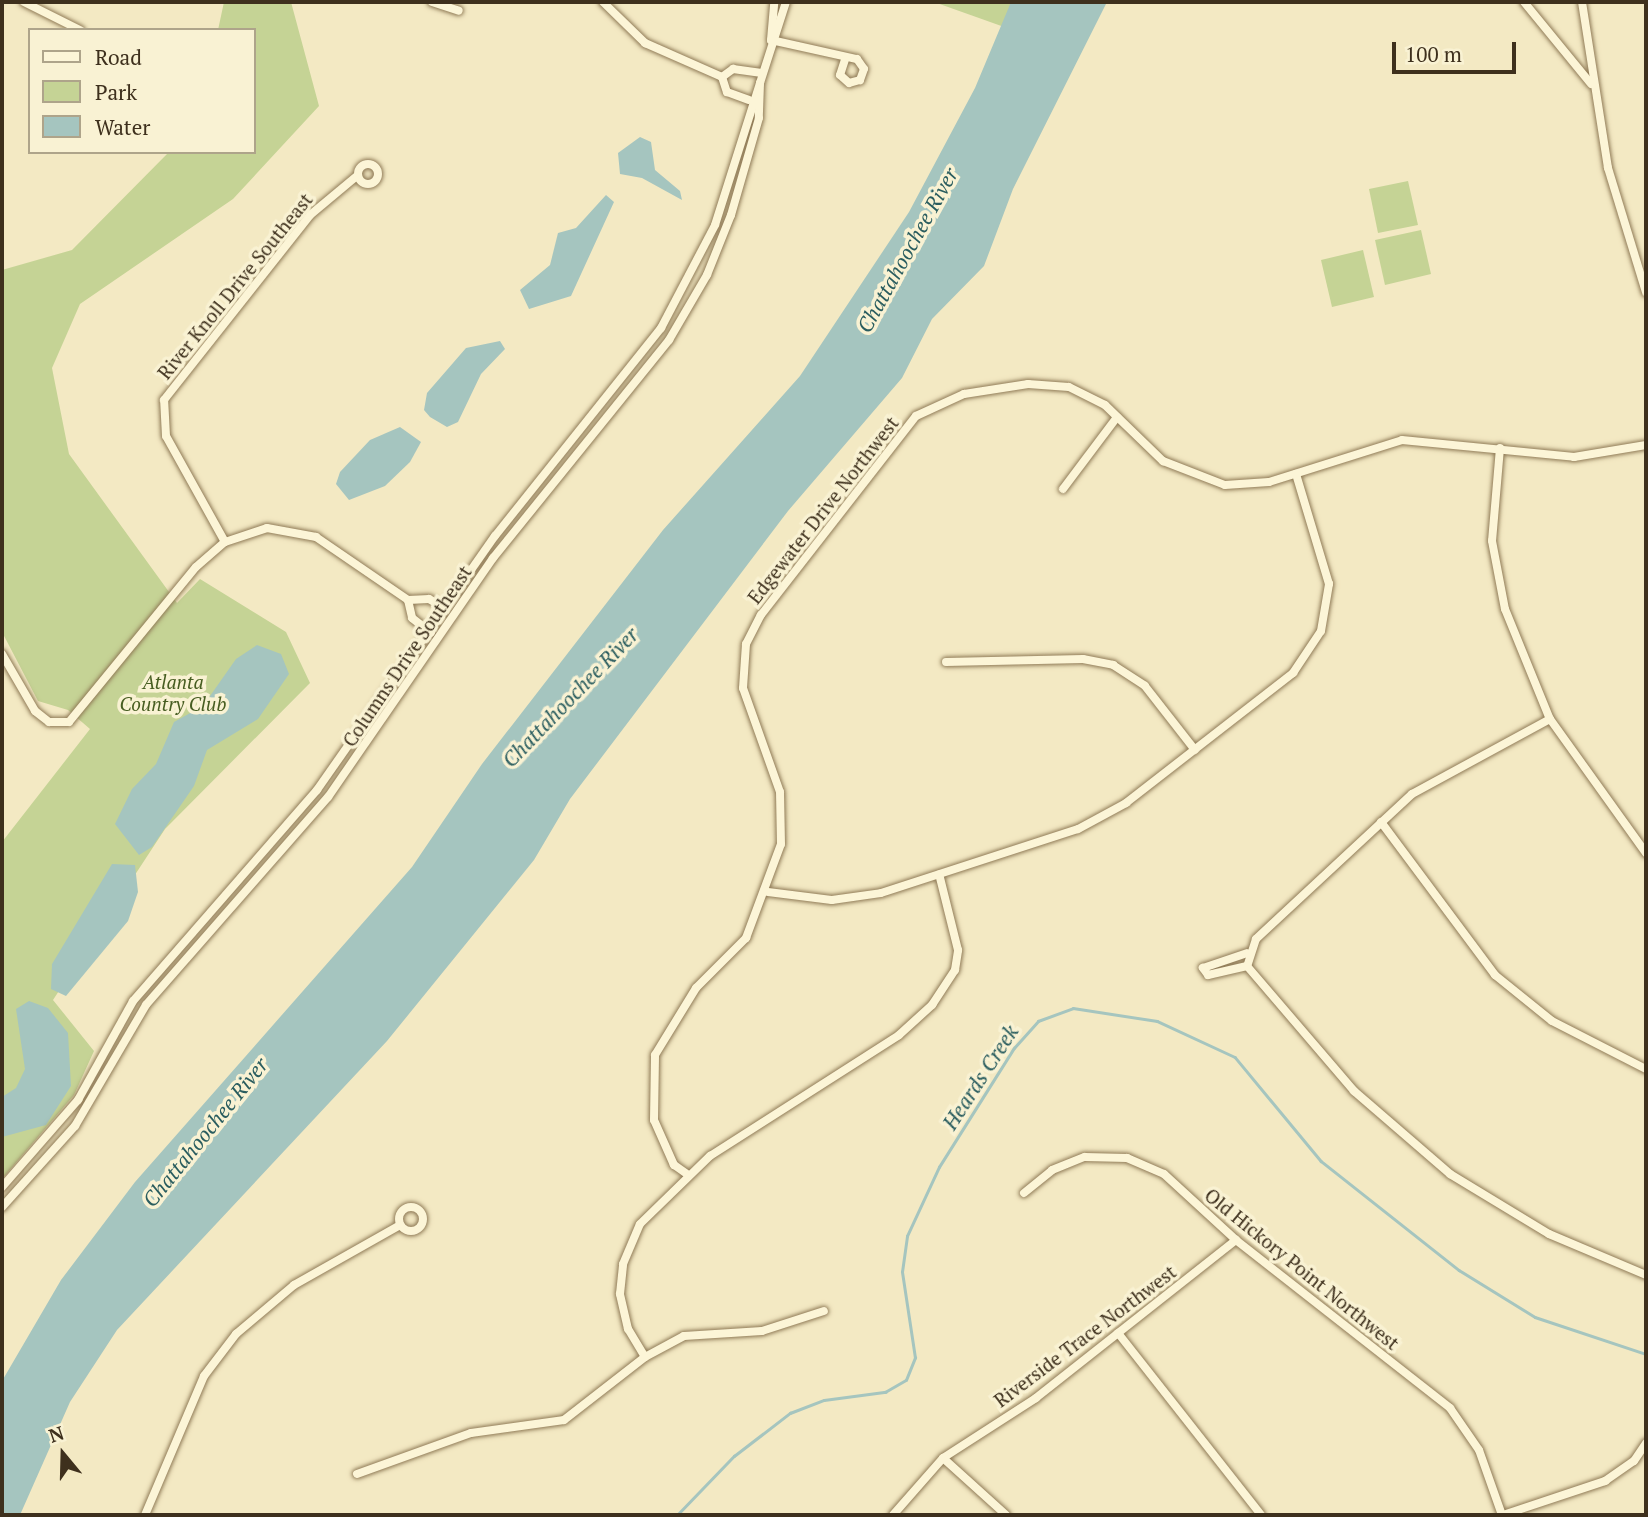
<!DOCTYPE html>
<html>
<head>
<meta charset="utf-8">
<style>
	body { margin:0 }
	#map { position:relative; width:1648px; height:1517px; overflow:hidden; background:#f3e9c3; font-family:"PT Serif",serif }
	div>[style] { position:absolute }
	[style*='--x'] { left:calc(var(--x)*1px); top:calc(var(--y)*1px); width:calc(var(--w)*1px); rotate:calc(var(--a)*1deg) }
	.green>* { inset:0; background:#c5d395 }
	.water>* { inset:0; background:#a5c5bf }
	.stream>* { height:2.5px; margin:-1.25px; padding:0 1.25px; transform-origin:1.25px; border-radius:1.25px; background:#a5c5bf }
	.roads { filter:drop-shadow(0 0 2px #907b57) drop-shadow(0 0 2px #907b57) }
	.minor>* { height:8px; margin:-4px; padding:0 4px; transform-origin:4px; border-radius:4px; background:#fcf5d7 }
	.minor>.ring { margin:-4px; padding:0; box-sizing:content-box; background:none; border:8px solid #fcf5d7; border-radius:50% }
	span { translate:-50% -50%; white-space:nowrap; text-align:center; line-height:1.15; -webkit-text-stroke:7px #f9f2d3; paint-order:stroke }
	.street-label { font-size:19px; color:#3e301d }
	.park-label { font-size:19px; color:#475d21; font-style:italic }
	.water-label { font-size:21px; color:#2a5d5f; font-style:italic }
	.frame { position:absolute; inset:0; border:4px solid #3e301d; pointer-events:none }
	.legend { position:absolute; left:28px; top:28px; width:228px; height:126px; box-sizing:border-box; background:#f9f2d3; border:2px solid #aea48a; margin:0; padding:9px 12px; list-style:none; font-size:21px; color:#3e301d }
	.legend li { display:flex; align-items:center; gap:14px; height:35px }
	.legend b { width:35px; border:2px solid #aea48a }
	.north { position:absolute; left:28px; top:1419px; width:70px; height:70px; -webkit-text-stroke:5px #f9f2d3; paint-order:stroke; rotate:341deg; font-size:19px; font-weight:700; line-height:28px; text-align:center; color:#3e301d }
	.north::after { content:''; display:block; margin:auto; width:24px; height:32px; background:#3e301d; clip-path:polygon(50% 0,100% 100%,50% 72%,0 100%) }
	.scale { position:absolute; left:1392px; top:42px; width:124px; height:32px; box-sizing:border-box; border:4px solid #3e301d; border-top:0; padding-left:9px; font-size:21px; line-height:24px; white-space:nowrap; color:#3e301d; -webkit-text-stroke:5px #f9f2d3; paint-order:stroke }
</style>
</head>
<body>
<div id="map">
	<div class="green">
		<div style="clip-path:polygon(224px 2px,291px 2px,319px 106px,233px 199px,80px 304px,52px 368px,69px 454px,177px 603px,200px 579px,286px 632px,310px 683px,165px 829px,53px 1000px,94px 1051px,74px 1095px,2px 1179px,2px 842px,90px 729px,68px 710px,38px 701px,2px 632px,2px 270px,72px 250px,169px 152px,254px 152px,254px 30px,218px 30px)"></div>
		<div style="clip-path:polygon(934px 2px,1021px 2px,1007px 28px)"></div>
		<div style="clip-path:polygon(1408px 181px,1418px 225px,1378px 233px,1369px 189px)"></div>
		<div style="clip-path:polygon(1421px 230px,1431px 274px,1385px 285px,1375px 240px)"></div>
		<div style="clip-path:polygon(1363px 250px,1374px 297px,1332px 307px,1321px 260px)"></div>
	</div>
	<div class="water">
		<div style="clip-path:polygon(1011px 2px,1107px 2px,1013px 189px,984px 266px,932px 319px,902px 378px,788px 511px,570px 799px,534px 860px,387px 1041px,117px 1330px,70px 1402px,20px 1515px,2px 1515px,2px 1381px,61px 1280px,135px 1182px,412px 867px,482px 764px,663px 530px,800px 376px,909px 212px,975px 88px)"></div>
		<div style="clip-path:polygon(640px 137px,651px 142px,655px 170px,680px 191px,682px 200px,642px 178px,620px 174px,618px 153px)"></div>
		<div style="clip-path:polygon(606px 195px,614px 202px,571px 296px,529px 309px,520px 290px,550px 265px,558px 233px,576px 228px)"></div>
		<div style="clip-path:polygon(500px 341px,505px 349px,481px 374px,458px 422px,447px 427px,430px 417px,424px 410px,427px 393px,466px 348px)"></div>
		<div style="clip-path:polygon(400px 427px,421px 442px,410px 462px,385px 486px,349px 500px,336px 484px,340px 472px,370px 440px)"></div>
		<div style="clip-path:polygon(257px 645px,281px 654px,289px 674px,258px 719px,207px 750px,194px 786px,152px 847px,139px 855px,115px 824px,132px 789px,156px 764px,174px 722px,203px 706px,236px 659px)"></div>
		<div style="clip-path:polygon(112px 864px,135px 865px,138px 892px,128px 921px,66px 996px,51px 989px,52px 964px)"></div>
		<div style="clip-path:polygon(29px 1001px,48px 1008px,68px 1033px,71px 1086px,46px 1125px,2px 1137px,2px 1097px,16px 1088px,25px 1069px,16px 1009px)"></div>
	</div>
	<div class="stream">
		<div style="--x:677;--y:1515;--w:82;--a:-46"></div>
		<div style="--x:734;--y:1456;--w:71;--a:-37.5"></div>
		<div style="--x:790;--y:1413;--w:36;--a:-21"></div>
		<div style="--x:824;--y:1400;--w:62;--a:-7.5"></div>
		<div style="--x:885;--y:1392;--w:24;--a:-30"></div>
		<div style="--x:906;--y:1380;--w:24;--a:-68"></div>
		<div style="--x:915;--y:1358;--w:87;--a:-98.6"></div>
		<div style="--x:902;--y:1272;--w:36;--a:-82"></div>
		<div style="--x:907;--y:1236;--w:76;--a:-65.1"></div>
		<div style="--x:939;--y:1167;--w:141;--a:-57.8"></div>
		<div style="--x:1014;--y:1048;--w:36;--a:-48"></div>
		<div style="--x:1038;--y:1021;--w:37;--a:-20"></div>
		<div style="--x:1073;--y:1008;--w:85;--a:8.8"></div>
		<div style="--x:1157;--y:1021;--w:86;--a:24.8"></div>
		<div style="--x:1235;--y:1057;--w:135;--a:50.4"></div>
		<div style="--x:1321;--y:1161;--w:176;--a:38.3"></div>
		<div style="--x:1459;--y:1270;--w:89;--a:31.7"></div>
		<div style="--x:1535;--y:1317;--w:117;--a:18.4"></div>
	</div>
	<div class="roads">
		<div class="minor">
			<div style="--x:24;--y:2;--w:63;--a:26.6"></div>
			<div style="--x:432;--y:2;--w:28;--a:18"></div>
			<div style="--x:603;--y:2;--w:59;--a:44.3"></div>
			<div style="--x:645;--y:43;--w:84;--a:23.8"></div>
			<div style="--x:1524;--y:2;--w:106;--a:50.7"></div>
			<div style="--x:1582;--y:2;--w:168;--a:81.1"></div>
			<div style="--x:1608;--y:168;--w:130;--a:73"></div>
			<div style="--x:771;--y:40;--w:88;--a:12.5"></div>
			<div style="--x:857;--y:59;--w:12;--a:55"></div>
			<div style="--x:864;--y:69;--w:12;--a:110"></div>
			<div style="--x:860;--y:80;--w:11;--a:165"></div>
			<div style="--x:849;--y:83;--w:12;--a:-138"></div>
			<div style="--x:840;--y:75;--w:16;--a:-72"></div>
			<div style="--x:771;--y:40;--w:38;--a:-85"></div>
			<div style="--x:722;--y:77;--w:14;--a:-36"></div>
			<div style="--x:733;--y:69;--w:29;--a:8"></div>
			<div style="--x:722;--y:77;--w:16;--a:72"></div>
			<div style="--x:727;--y:92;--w:23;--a:20"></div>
			<div style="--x:760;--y:83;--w:85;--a:-72.2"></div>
			<div class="ring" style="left:358px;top:164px;width:12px;height:12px"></div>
			<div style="--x:1500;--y:448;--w:93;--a:94.9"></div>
			<div style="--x:1492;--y:541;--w:69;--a:79.2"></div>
			<div style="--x:1505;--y:609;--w:119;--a:67.8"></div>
			<div style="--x:1550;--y:719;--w:165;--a:54.4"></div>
			<div style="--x:1063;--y:489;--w:90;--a:-53.1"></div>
			<div style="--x:225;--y:542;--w:121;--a:-119.1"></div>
			<div style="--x:166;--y:436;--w:36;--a:-93"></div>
			<div style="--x:164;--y:400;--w:236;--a:-51.7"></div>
			<div style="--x:310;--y:215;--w:62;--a:-39.8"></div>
			<div style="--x:408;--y:600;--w:18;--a:77"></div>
			<div style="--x:412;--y:618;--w:24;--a:38"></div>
			<div style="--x:2;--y:654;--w:66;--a:59.9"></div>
			<div style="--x:35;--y:711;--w:18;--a:38"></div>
			<div style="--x:49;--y:722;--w:20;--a:0"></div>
			<div style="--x:69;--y:722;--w:200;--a:-50.7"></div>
			<div style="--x:196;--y:567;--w:38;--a:-41"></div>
			<div style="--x:225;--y:542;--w:44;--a:-18.4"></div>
			<div style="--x:267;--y:528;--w:50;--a:10.4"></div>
			<div style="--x:316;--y:537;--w:112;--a:34.4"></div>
			<div style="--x:408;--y:600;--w:21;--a:-3"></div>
			<div style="--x:429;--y:599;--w:20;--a:30"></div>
			<div style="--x:946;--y:662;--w:137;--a:-1.3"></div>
			<div style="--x:1083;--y:659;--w:31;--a:11"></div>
			<div style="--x:1113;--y:665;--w:38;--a:33"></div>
			<div style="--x:1145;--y:686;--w:81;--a:52"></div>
			<div style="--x:1550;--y:719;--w:157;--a:151.5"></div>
			<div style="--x:1412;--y:794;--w:213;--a:137.1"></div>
			<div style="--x:1256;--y:939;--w:28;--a:108"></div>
			<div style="--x:1247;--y:966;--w:165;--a:49.4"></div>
			<div style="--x:1354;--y:1091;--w:127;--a:40.8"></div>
			<div style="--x:1450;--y:1174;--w:116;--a:31.2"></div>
			<div style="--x:1549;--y:1234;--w:105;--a:22.9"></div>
			<div style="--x:1381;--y:822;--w:191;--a:53.3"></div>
			<div style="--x:1495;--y:975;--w:73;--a:38.9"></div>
			<div style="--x:1552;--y:1021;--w:106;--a:27.1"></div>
			<div style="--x:768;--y:892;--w:64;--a:7.1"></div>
			<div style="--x:832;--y:900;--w:49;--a:-8.1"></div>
			<div style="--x:881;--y:893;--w:207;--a:-18"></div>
			<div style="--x:1078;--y:829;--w:55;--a:-28.4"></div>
			<div style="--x:1126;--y:803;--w:212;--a:-37.9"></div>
			<div style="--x:1293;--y:673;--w:50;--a:-56.3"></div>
			<div style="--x:1321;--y:631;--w:48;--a:-80.3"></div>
			<div style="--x:1329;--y:584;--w:115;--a:-106.7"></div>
			<div style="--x:1247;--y:966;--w:40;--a:167"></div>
			<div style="--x:1208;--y:975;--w:9;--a:-126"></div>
			<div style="--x:1203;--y:968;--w:46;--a:-18.8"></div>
			<div style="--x:687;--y:1174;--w:16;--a:-145"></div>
			<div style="--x:674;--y:1165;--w:49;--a:-114"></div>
			<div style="--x:654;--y:1120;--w:65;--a:-89.1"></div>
			<div style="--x:655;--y:1055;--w:79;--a:-58.5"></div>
			<div style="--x:696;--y:988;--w:71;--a:-45"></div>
			<div style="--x:746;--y:938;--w:100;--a:-69.6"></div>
			<div style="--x:781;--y:844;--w:52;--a:-91.1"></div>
			<div style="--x:780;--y:792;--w:110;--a:-109.6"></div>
			<div style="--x:743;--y:688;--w:44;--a:-86.1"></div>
			<div style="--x:746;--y:644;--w:33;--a:-63"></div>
			<div style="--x:761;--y:615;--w:252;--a:-52.1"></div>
			<div style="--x:916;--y:416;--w:53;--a:-24.6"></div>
			<div style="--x:964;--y:394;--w:65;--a:-8.9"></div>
			<div style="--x:1028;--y:384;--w:41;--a:4.2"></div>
			<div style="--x:1069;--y:387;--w:40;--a:26.6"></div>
			<div style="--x:1105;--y:405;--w:81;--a:44"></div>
			<div style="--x:1163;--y:461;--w:66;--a:21.2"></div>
			<div style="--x:1225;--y:485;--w:44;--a:-3.9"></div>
			<div style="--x:1269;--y:482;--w:139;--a:-17.5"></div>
			<div style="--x:1402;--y:440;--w:173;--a:5.6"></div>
			<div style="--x:1574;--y:457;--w:73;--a:-9.5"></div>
			<div style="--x:2;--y:1187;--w:116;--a:-48.9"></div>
			<div style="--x:78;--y:1100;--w:113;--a:-60.9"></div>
			<div style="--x:133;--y:1001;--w:280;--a:-48.9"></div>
			<div style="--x:317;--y:790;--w:310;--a:-55"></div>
			<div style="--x:495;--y:536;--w:266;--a:-51.4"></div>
			<div style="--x:661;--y:328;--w:116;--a:-62.3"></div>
			<div style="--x:715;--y:225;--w:149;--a:-72.4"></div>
			<div style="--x:760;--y:83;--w:35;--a:92"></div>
			<div style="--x:759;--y:118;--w:101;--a:106.1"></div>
			<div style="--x:731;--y:215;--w:65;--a:111.8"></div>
			<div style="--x:707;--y:275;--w:75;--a:120.3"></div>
			<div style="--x:669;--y:340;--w:280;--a:128.9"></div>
			<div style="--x:493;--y:558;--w:290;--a:124.6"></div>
			<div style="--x:328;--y:797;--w:276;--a:131.2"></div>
			<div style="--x:146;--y:1005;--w:140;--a:120.4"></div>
			<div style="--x:75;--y:1126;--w:109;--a:132"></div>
			<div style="--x:1024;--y:1193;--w:36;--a:-39"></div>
			<div style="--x:1052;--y:1170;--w:35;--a:-22"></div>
			<div style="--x:1085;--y:1157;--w:42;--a:1.4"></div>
			<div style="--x:1127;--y:1158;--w:40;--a:23.4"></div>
			<div style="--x:1164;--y:1174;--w:98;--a:42.5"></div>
			<div style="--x:1236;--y:1240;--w:272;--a:38.1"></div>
			<div style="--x:1450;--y:1408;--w:51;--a:55.4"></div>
			<div style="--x:1479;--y:1450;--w:69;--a:70.5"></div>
			<div class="ring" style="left:399px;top:1207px;width:16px;height:16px"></div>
			<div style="--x:1118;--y:1333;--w:231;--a:51.8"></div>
			<div style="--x:645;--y:1357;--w:33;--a:-121"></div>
			<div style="--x:628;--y:1329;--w:36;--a:-103"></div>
			<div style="--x:620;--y:1294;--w:30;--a:-84"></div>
			<div style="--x:623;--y:1264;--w:43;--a:-67"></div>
			<div style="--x:640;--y:1224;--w:98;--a:-44.2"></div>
			<div style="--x:710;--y:1156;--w:224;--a:-32.6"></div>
			<div style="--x:899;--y:1035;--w:45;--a:-42.3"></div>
			<div style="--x:932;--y:1005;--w:42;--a:-56.7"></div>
			<div style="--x:955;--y:970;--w:20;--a:-81"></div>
			<div style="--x:958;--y:950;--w:78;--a:-104"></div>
			<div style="--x:943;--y:1458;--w:85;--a:42.1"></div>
			<div style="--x:357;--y:1474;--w:121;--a:-19.8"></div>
			<div style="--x:471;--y:1433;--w:94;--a:-8"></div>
			<div style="--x:564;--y:1420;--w:103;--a:-37.9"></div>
			<div style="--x:645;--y:1357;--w:44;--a:-28.3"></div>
			<div style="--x:684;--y:1336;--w:78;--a:-3.7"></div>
			<div style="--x:762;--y:1331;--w:65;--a:-17.9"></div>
			<div style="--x:145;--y:1515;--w:151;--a:-67"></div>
			<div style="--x:204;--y:1376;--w:53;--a:-52.7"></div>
			<div style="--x:236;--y:1334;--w:76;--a:-40.2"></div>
			<div style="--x:294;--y:1285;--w:122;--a:-29.5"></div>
			<div style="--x:893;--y:1515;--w:76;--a:-48.7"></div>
			<div style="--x:943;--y:1458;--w:111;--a:-32.8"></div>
			<div style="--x:1036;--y:1398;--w:255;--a:-38.3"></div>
			<div style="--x:1503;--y:1515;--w:108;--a:-18.4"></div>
			<div style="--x:1605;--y:1481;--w:35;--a:-35"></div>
			<div style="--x:1634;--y:1461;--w:22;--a:-56"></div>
		</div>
	</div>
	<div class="street-label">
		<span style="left:235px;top:286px;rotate:-51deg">River Knoll Drive Southeast</span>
		<span style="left:823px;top:510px;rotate:-52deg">Edgewater Drive Northwest</span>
		<span style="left:407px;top:656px;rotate:-56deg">Columns Drive Southeast</span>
		<span style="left:1302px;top:1269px;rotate:39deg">Old Hickory Point Northwest</span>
		<span style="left:1085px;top:1336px;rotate:-37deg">Riverside Trace Northwest</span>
	</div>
	<div class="park-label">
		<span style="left:173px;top:693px">Atlanta<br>Country Club</span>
	</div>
	<div class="water-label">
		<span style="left:907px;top:250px;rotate:-61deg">Chattahoochee River</span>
		<span style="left:570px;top:697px;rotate:-46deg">Chattahoochee River</span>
		<span style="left:980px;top:1077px;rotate:-57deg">Heards Creek</span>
		<span style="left:205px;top:1132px;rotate:-51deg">Chattahoochee River</span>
	</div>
	<div class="frame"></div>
	<ul class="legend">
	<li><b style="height:9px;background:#fcf5d7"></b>Road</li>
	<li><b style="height:19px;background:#c5d395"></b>Park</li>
	<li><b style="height:19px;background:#a5c5bf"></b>Water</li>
	</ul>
	<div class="north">N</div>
	<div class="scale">100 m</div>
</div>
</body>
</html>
